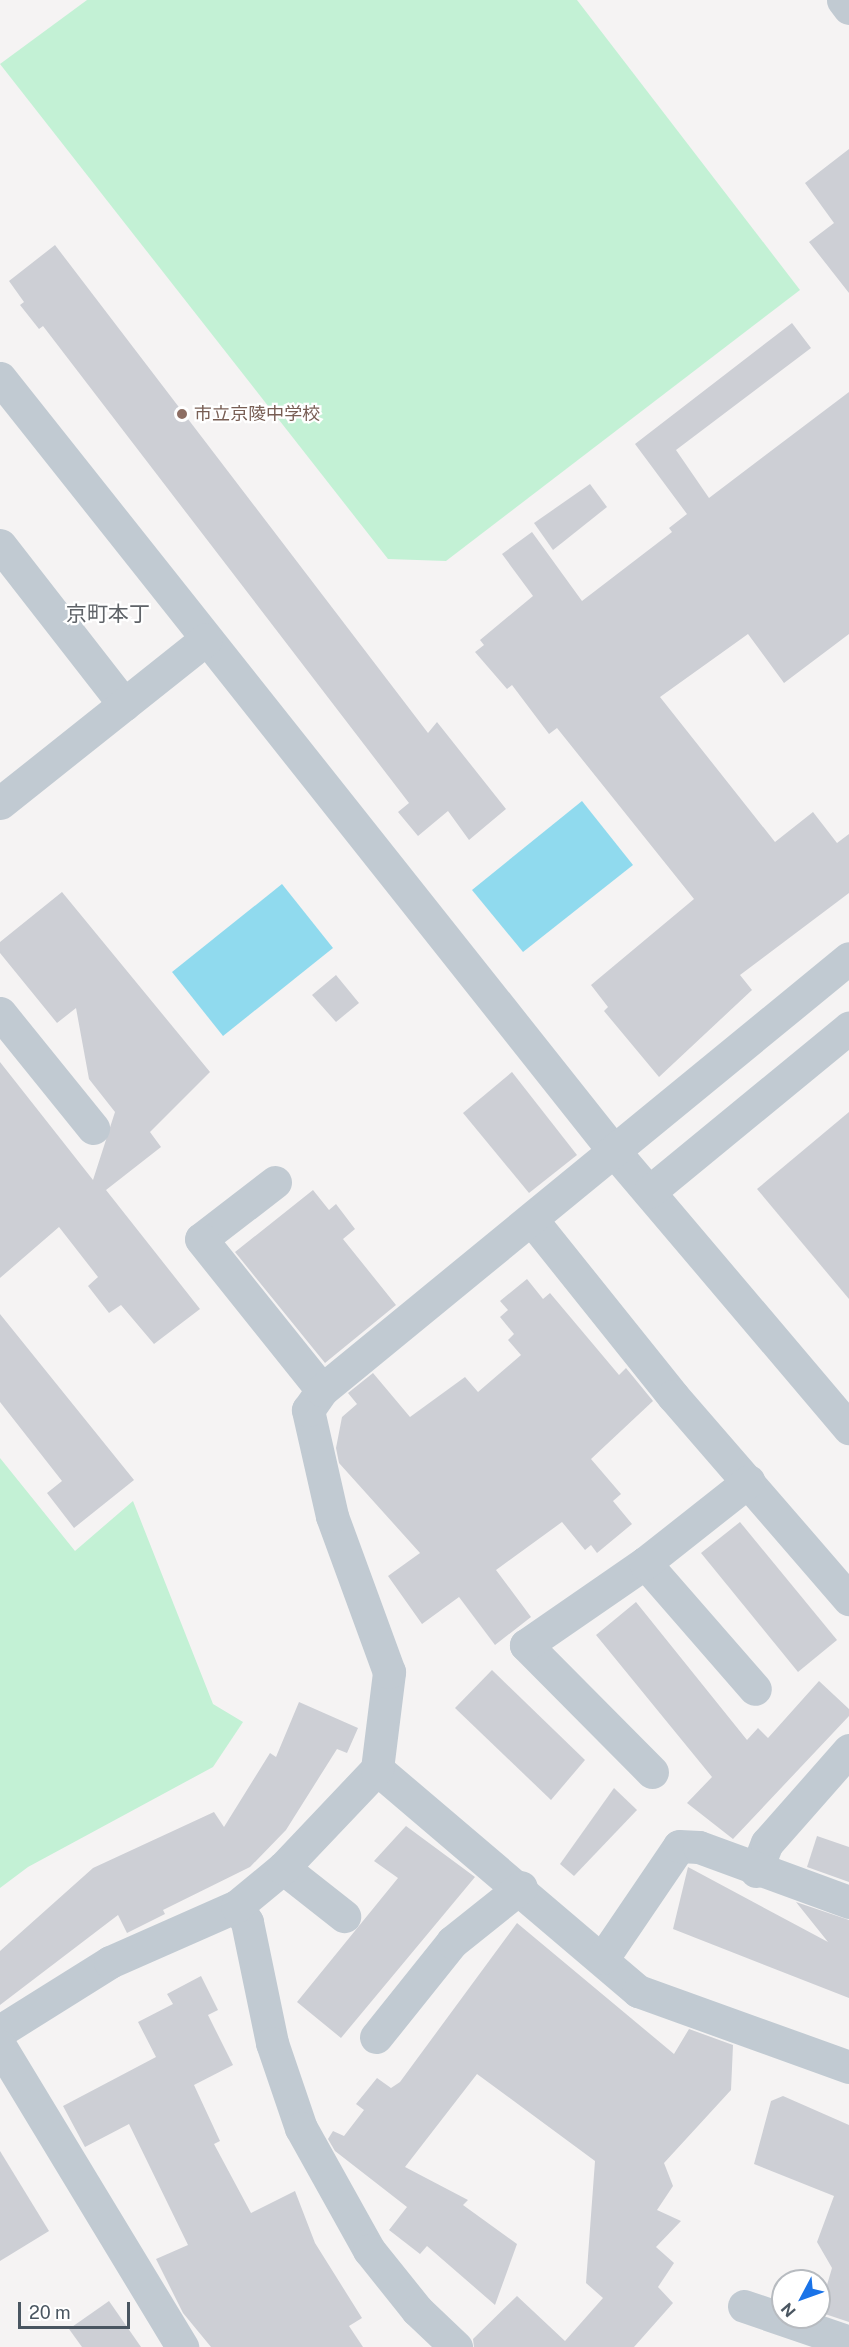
<!DOCTYPE html>
<html>
<head>
<meta charset="utf-8">
<style>
	body { margin:0 }
	#map { position:relative; width:849px; height:2347px; overflow:hidden; background:#f5f3f3; font-family:"Public Sans","Noto Sans JP",sans-serif }
	div>[style] { position:absolute }
	[style*='--x'] { left:calc(var(--x)*1px); top:calc(var(--y)*1px); width:calc(var(--w)*1px); rotate:calc(var(--a)*1deg) }
	.green>* { inset:0; background:#c3f1d5 }
	.water>* { inset:0; background:#90daee }
	.building>* { inset:0; background:#cdcfd5 }
	.minor>* { height:33px; margin:-16.5px; padding:0 16.5px; transform-origin:16.5px; border-radius:16.5px; background:#c1cad2 }
	.dots>* { width:16px; height:16px; translate:-50% -50%; box-sizing:border-box; border:3px solid #fff; border-radius:50% }
	span { translate:-50% -50%; white-space:nowrap; text-align:center; line-height:1.15; -webkit-text-stroke:4.5px #fff; paint-order:stroke }
	.education-label { font-size:18px; color:#785e54 }
	.left { translate:0 -50%; text-align:left }
	.quarter-label { font-size:21px; color:#5f6368 }
	.north { position:absolute; left:771px; top:2269px; width:60px; height:60px; box-sizing:border-box; background:#fff; border:2px solid #b7bbc0; border-radius:50%; rotate:229deg; font-size:16px; font-weight:700; line-height:24px; text-align:center; color:#4a5661 }
	.north::after { content:''; display:block; margin:auto; width:21px; height:27px; background:#1a73e8; clip-path:polygon(50% 0,100% 100%,50% 72%,0 100%) }
	.scale { position:absolute; left:18px; top:2302px; width:112px; height:27px; box-sizing:border-box; border:3px solid #4a5661; border-top:0; padding-left:8px; font-size:18px; line-height:21px; white-space:nowrap; color:#4a5661; -webkit-text-stroke:4px #fff; paint-order:stroke }
</style>
</head>
<body>
<div id="map">
	<div class="green">
		<div style="clip-path:polygon(87px 0,577px 0,800px 290px,446px 561px,388px 559px,0 64px)"></div>
		<div style="clip-path:polygon(0 1458px,75px 1551px,133px 1501px,213px 1704px,243px 1722px,213px 1767px,28px 1867px,0 1888px)"></div>
	</div>
	<div class="water">
		<div style="clip-path:polygon(582px 801px,633px 865px,523px 952px,472px 890px)"></div>
		<div style="clip-path:polygon(282px 884px,333px 948px,223px 1036px,172px 972px)"></div>
	</div>
	<div class="building">
		<div style="clip-path:polygon(849px 149px,849px 293px,809px 242px,834px 223px,805px 183px)"></div>
		<div style="clip-path:polygon(55px 245px,428px 733px,437px 722px,506px 809px,469px 840px,448px 811px,418px 836px,398px 812px,409px 803px,43px 326px,39px 329px,20px 305px,24px 302px,9px 281px)"></div>
		<div style="clip-path:polygon(792px 323px,811px 348px,676px 450px,709px 498px,849px 392px,849px 634px,784px 683px,748px 634px,660px 697px,775px 842px,813px 812px,837px 843px,849px 834px,849px 893px,740px 975px,752px 990px,659px 1077px,604px 1011px,608px 1007px,591px 985px,694px 899px,557px 728px,549px 734px,512px 685px,507px 689px,475px 652px,484px 645px,480px 640px,533px 596px,502px 554px,532px 532px,582px 601px,672px 532px,669px 528px,687px 514px,635px 444px)"></div>
		<div style="clip-path:polygon(590px 484px,607px 507px,553px 550px,534px 523px)"></div>
		<div style="clip-path:polygon(62px 892px,210px 1072px,150px 1132px,161px 1147px,106px 1190px,200px 1309px,154px 1344px,121px 1305px,109px 1313px,88px 1286px,98px 1277px,59px 1227px,0 1278px,0 1062px,93px 1180px,115px 1112px,89px 1079px,76px 1008px,57px 1023px,0 953px,0 942px)"></div>
		<div style="clip-path:polygon(336px 975px,359px 1003px,336px 1022px,312px 995px)"></div>
		<div style="clip-path:polygon(512px 1072px,577px 1155px,529px 1193px,463px 1113px)"></div>
		<div style="clip-path:polygon(849px 1112px,849px 1299px,757px 1189px)"></div>
		<div style="clip-path:polygon(313px 1190px,329px 1210px,336px 1204px,355px 1229px,343px 1239px,396px 1305px,325px 1363px,235px 1252px)"></div>
		<div style="clip-path:polygon(527px 1279px,543px 1299px,550px 1293px,619px 1375px,626px 1368px,653px 1401px,591px 1459px,621px 1494px,613px 1501px,632px 1524px,597px 1553px,591px 1545px,585px 1550px,562px 1522px,496px 1570px,531px 1617px,495px 1645px,459px 1597px,422px 1624px,388px 1576px,420px 1553px,339px 1463px,336px 1448px,342px 1417px,357px 1404px,348px 1393px,373px 1373px,410px 1417px,465px 1377px,478px 1392px,521px 1355px,508px 1340px,514px 1334px,500px 1317px,508px 1310px,500px 1301px)"></div>
		<div style="clip-path:polygon(0 1314px,134px 1480px,74px 1528px,47px 1493px,62px 1481px,0 1402px)"></div>
		<div style="clip-path:polygon(740px 1522px,837px 1640px,798px 1672px,701px 1553px)"></div>
		<div style="clip-path:polygon(636px 1602px,747px 1740px,758px 1728px,768px 1738px,819px 1681px,849px 1709px,849px 1716px,733px 1839px,687px 1803px,712px 1777px,596px 1635px)"></div>
		<div style="clip-path:polygon(492px 1670px,585px 1760px,551px 1800px,455px 1708px)"></div>
		<div style="clip-path:polygon(299px 1702px,358px 1728px,347px 1753px,337px 1749px,286px 1830px,250px 1867px,163px 1910px,165px 1914px,127px 1933px,118px 1915px,0 2005px,0 1951px,93px 1868px,214px 1812px,224px 1827px,270px 1753px,276px 1757px)"></div>
		<div style="clip-path:polygon(614px 1788px,637px 1810px,574px 1876px,560px 1864px)"></div>
		<div style="clip-path:polygon(406px 1826px,475px 1877px,341px 2038px,297px 2002px,398px 1878px,374px 1861px)"></div>
		<div style="clip-path:polygon(817px 1836px,849px 1847px,849px 1882px,807px 1867px)"></div>
		<div style="clip-path:polygon(688px 1867px,828px 1942px,796px 1902px,849px 1920px,849px 1998px,673px 1929px)"></div>
		<div style="clip-path:polygon(517px 1923px,674px 2054px,689px 2029px,733px 2045px,731px 2090px,664px 2163px,673px 2186px,657px 2210px,681px 2221px,656px 2247px,674px 2263px,658px 2287px,673px 2303px,634px 2347px,474px 2347px,473px 2339px,517px 2296px,565px 2341px,603px 2298px,586px 2283px,595px 2161px,477px 2074px,405px 2167px,468px 2200px,463px 2205px,517px 2244px,495px 2305px,427px 2246px,420px 2254px,389px 2230px,407px 2207px,335px 2151px,328px 2139px,333px 2131px,344px 2136px,364px 2110px,356px 2104px,377px 2078px,391px 2088px,400px 2082px)"></div>
		<div style="clip-path:polygon(201px 1976px,218px 2010px,208px 2015px,233px 2065px,194px 2085px,220px 2141px,214px 2144px,251px 2213px,295px 2191px,315px 2243px,362px 2318px,349px 2326px,363px 2347px,211px 2347px,183px 2313px,156px 2259px,188px 2245px,129px 2124px,85px 2147px,63px 2106px,156px 2057px,138px 2022px,173px 2004px,167px 1994px)"></div>
		<div style="clip-path:polygon(783px 2096px,849px 2125px,849px 2322px,819px 2312px,832px 2268px,817px 2242px,834px 2196px,754px 2164px,771px 2101px)"></div>
		<div style="clip-path:polygon(0 2151px,49px 2231px,0 2261px)"></div>
		<div style="clip-path:polygon(109px 2301px,141px 2347px,82px 2347px,69px 2329px)"></div>
	</div>
	<div class="minor">
		<div style="--x:843;--y:0;--w:10;--a:53"></div>
		<div style="--x:0;--y:378;--w:986;--a:51.55"></div>
		<div style="--x:613;--y:1150;--w:365;--a:49.7"></div>
		<div style="--x:0;--y:545;--w:202;--a:52.1"></div>
		<div style="--x:0;--y:803;--w:263;--a:-38.5"></div>
		<div style="--x:0;--y:1013;--w:148;--a:51"></div>
		<div style="--x:275;--y:1182;--w:93;--a:142.4"></div>
		<div style="--x:201;--y:1239;--w:193;--a:51.3"></div>
		<div style="--x:649;--y:1192;--w:259;--a:-39.4"></div>
		<div style="--x:532;--y:1220;--w:226;--a:51.3"></div>
		<div style="--x:673;--y:1396;--w:269;--a:49.1"></div>
		<div style="--x:645;--y:1563;--w:167;--a:48.9"></div>
		<div style="--x:377;--y:1769;--w:343;--a:40.4"></div>
		<div style="--x:638;--y:1991;--w:224;--a:19.8"></div>
		<div style="--x:652;--y:1772;--w:179;--a:-134.8"></div>
		<div style="--x:526;--y:1645;--w:145;--a:-34.6"></div>
		<div style="--x:645;--y:1563;--w:132;--a:-38.3"></div>
		<div style="--x:283;--y:1868;--w:78;--a:38.2"></div>
		<div style="--x:756;--y:1871;--w:30;--a:-69"></div>
		<div style="--x:767;--y:1843;--w:124;--a:-48.6"></div>
		<div style="--x:237;--y:1906;--w:19;--a:58"></div>
		<div style="--x:247;--y:1922;--w:124;--a:78.3"></div>
		<div style="--x:272;--y:2043;--w:90;--a:71.2"></div>
		<div style="--x:301;--y:2128;--w:140;--a:60.9"></div>
		<div style="--x:369;--y:2250;--w:77;--a:51.3"></div>
		<div style="--x:417;--y:2310;--w:54;--a:43.5"></div>
		<div style="--x:603;--y:1958;--w:135;--a:-55.8"></div>
		<div style="--x:679;--y:1846;--w:20;--a:3"></div>
		<div style="--x:699;--y:1847;--w:160;--a:20.1"></div>
		<div style="--x:0;--y:2031;--w:130;--a:-32.1"></div>
		<div style="--x:110;--y:1962;--w:139;--a:-23.8"></div>
		<div style="--x:237;--y:1906;--w:60;--a:-39.6"></div>
		<div style="--x:283;--y:1868;--w:137;--a:-46.5"></div>
		<div style="--x:377;--y:1769;--w:98;--a:-82.9"></div>
		<div style="--x:389;--y:1672;--w:166;--a:-110.1"></div>
		<div style="--x:332;--y:1516;--w:109;--a:-102.8"></div>
		<div style="--x:308;--y:1410;--w:24;--a:-55"></div>
		<div style="--x:322;--y:1390;--w:681;--a:-39.34"></div>
		<div style="--x:376;--y:2037;--w:122;--a:-51.3"></div>
		<div style="--x:452;--y:1942;--w:88;--a:-38.6"></div>
		<div style="--x:0;--y:2046;--w:352;--a:58.8"></div>
		<div style="--x:744;--y:2306;--w:111;--a:18.9"></div>
	</div>
	<div class="dots">
		<div style="left:182px;top:414px;background:#8d6e63"></div>
	</div>
	<div class="education-label">
		<span class="left" style="left:194px;top:414px">市立京陵中学校</span>
	</div>
	<div class="quarter-label">
		<span style="left:108px;top:614px">京町本丁</span>
	</div>
	<div class="north">N</div>
	<div class="scale">20 m</div>
</div>
</body>
</html>
